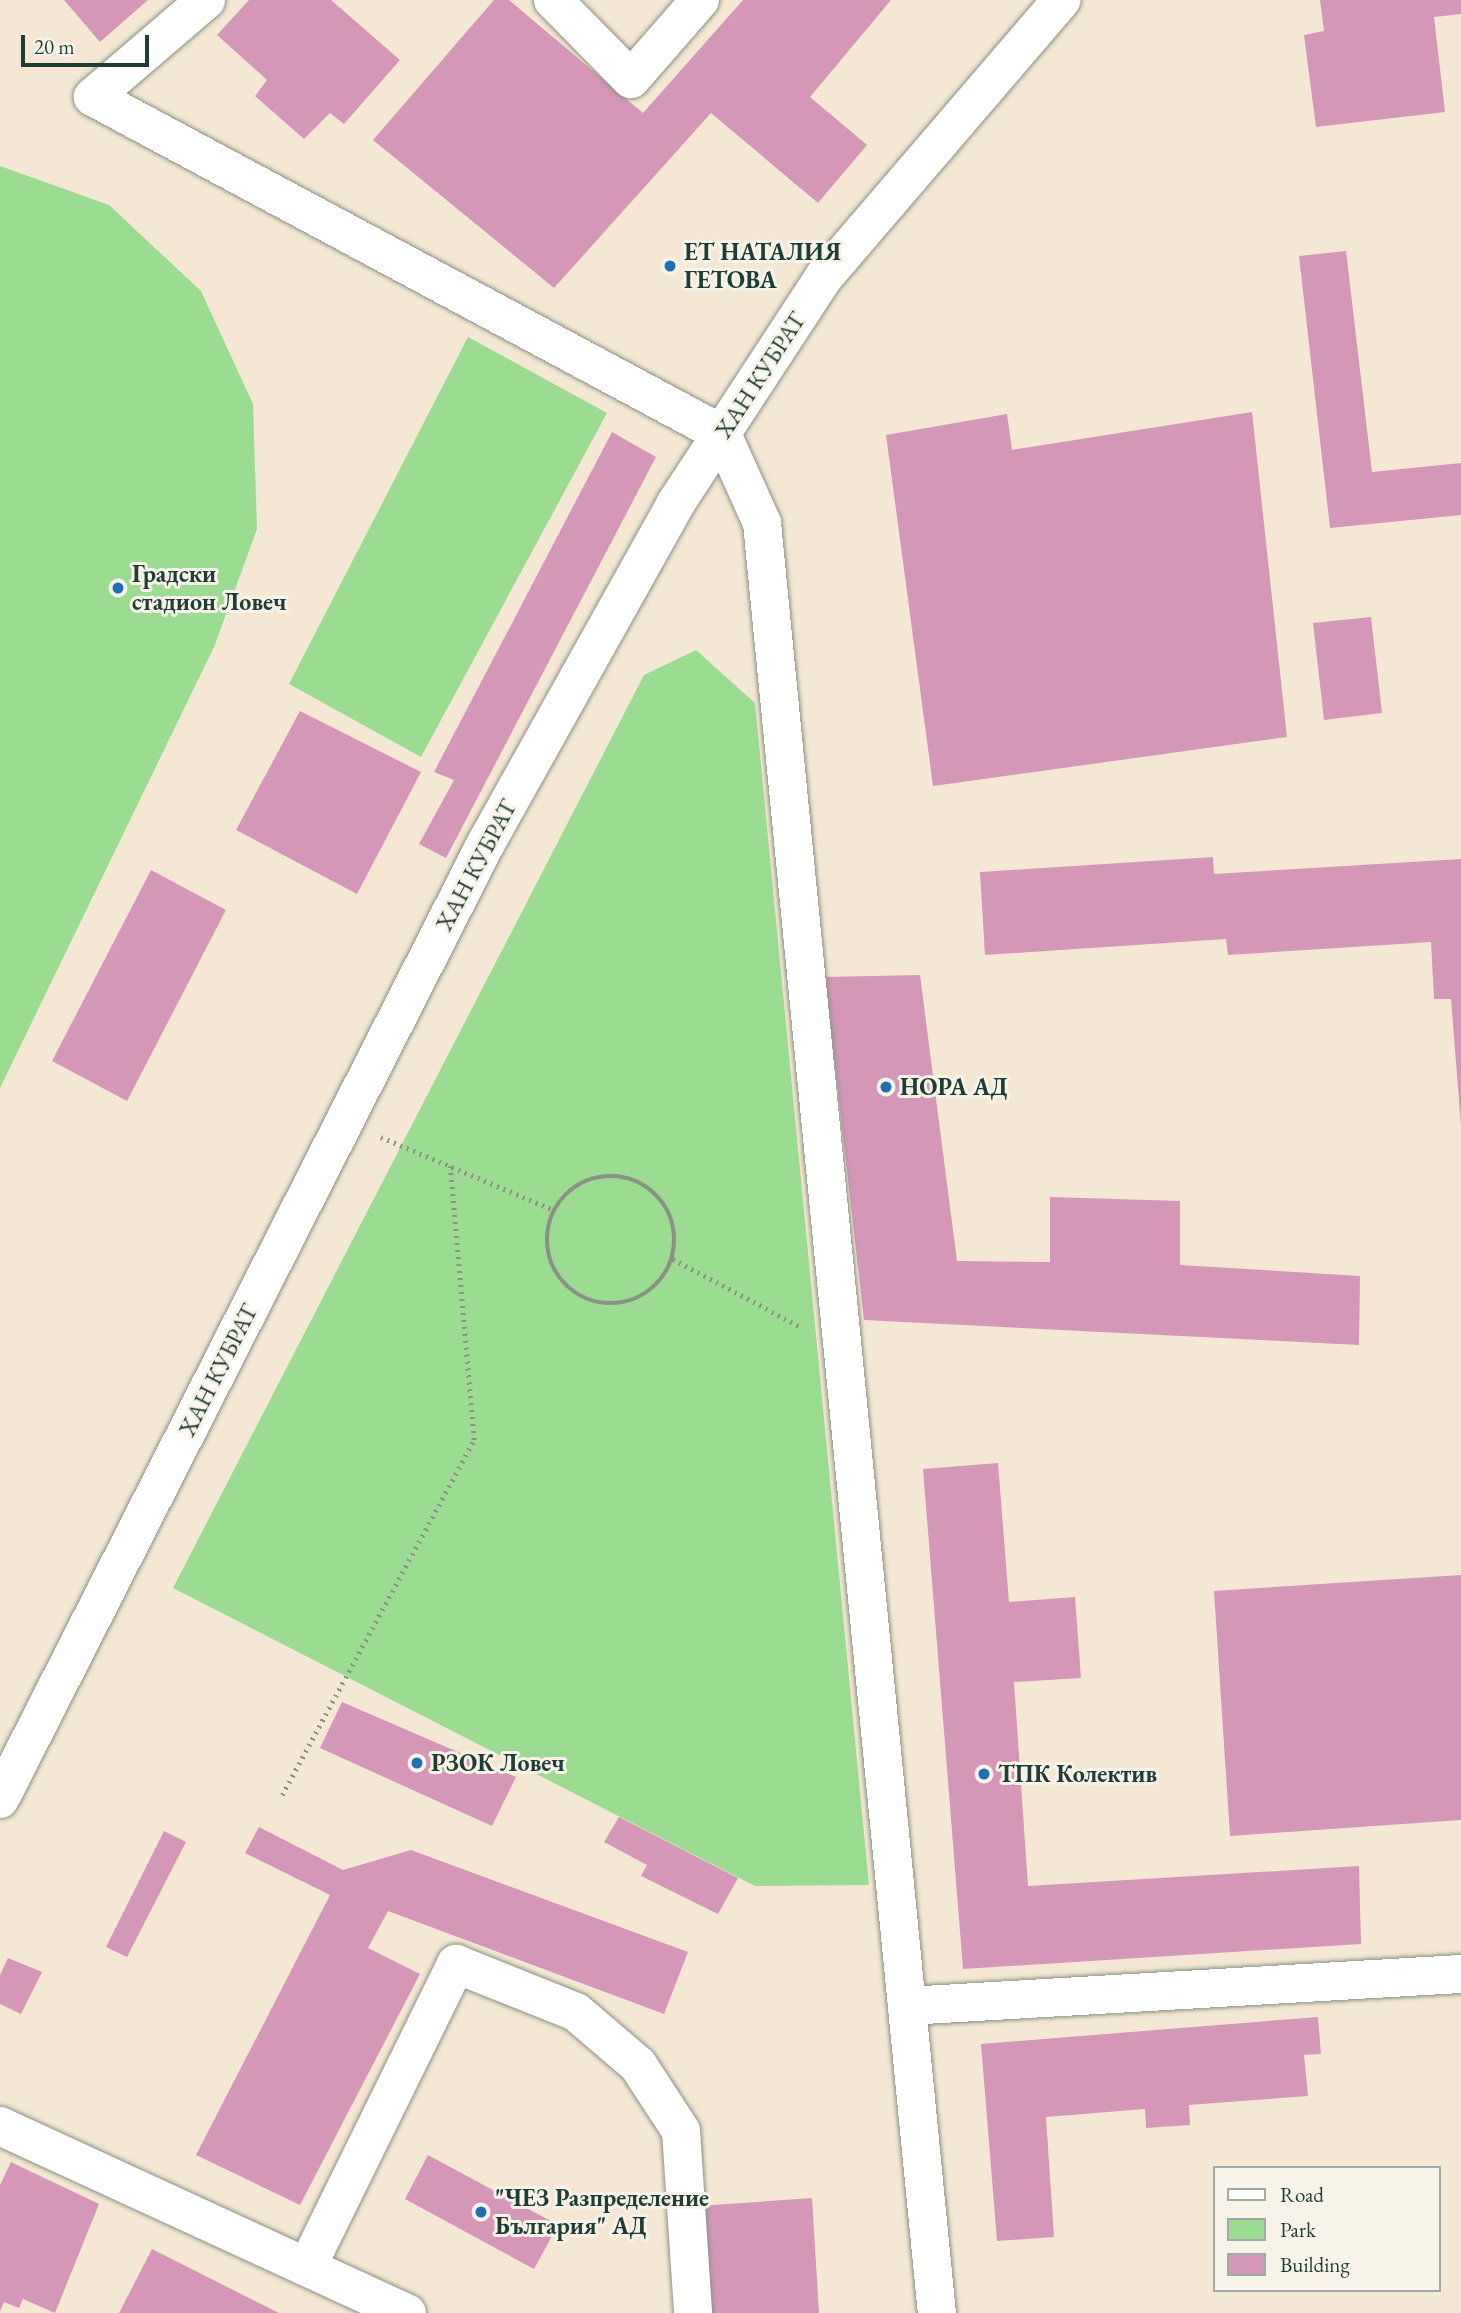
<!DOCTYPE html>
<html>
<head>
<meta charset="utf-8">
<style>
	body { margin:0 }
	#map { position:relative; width:1461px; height:2313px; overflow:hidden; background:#f4e8d4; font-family:"EB Garamond",serif }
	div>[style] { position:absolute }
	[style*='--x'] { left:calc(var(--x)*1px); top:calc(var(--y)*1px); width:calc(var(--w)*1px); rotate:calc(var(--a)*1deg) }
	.green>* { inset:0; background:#9bdc92 }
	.building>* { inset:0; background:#d497b8 }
	.path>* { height:4.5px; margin-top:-2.25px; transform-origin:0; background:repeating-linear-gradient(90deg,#8a9284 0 2px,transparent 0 7px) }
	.path>.ring { margin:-2.25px; padding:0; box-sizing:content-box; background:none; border:4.5px solid #8a9284; border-radius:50% }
	.roads { filter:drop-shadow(0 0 2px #8a9284) drop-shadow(0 0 2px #8a9284) }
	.minor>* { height:38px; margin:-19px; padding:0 19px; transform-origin:19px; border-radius:19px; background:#fff }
	.dots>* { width:19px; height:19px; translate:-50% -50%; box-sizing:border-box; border:4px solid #f7f3e8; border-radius:50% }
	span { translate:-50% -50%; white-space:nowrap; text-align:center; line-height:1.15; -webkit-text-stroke:6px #f7f3e8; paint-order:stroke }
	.poi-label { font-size:24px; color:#1f3d34; font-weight:700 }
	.left { translate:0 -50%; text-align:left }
	.street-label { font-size:24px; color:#1f3d34 }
	.legend { position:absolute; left:1213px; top:2166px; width:228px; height:126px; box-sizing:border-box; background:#f7f3e8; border:2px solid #a1aaa0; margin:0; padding:9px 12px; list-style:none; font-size:21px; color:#1f3d34 }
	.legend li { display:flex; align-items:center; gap:14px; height:35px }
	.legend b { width:35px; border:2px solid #a1aaa0 }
	.scale { position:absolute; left:21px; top:35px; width:128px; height:32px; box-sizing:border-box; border:4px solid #1f3d34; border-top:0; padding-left:9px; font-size:21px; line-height:24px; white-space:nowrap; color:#1f3d34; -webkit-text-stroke:5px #f7f3e8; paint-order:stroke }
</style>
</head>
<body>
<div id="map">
	<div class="green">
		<div style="clip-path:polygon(0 166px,109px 205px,201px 291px,253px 404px,257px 529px,214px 647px,0 1088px)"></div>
		<div style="clip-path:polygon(468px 337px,607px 413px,421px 757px,289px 684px)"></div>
		<div style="clip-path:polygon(696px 650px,755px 703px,869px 1885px,755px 1886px,173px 1588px,644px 675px)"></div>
	</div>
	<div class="building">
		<div style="clip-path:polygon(64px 0,148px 0,100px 42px)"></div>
		<div style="clip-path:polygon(249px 0,331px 0,400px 60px,344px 124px,330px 113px,304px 139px,255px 96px,267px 80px,217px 35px)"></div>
		<div style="clip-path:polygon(494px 0,509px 0,643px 113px,743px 0,891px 0,810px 97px,867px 145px,818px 203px,711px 113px,554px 288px,373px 140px)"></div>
		<div style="clip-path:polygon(1320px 0,1461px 0,1461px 14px,1434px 17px,1445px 112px,1316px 127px,1304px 35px,1324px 31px)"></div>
		<div style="clip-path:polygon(1346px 251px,1372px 472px,1461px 463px,1461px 515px,1330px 528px,1299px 256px)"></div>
		<div style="clip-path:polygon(1252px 412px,1287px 737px,933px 786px,886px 435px,1007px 414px,1012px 450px)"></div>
		<div style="clip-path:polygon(612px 432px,656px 457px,446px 858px,419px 844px,454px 780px,434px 772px)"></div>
		<div style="clip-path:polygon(1371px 617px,1382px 713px,1324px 720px,1313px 623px)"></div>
		<div style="clip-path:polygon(300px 711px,421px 772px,357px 894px,236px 830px)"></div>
		<div style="clip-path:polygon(1213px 857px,1214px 874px,1461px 859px,1461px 1126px,1451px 999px,1434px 999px,1431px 942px,1228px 955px,1226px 939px,985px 955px,980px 872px)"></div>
		<div style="clip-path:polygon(151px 870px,226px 910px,127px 1101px,52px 1061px)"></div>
		<div style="clip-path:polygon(920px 975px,957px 1261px,1050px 1262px,1050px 1197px,1180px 1201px,1180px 1265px,1360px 1276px,1359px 1345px,864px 1320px,825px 977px)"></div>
		<div style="clip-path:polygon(998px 1463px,1009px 1602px,1075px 1597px,1081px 1678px,1014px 1682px,1028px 1886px,1359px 1866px,1361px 1944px,963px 1969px,923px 1469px)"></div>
		<div style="clip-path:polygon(1461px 1575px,1461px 1820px,1230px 1836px,1214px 1591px)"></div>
		<div style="clip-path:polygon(342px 1702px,516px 1777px,492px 1826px,320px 1748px)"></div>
		<div style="clip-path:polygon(619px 1817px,738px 1878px,718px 1914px,641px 1876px,647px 1865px,604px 1842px)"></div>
		<div style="clip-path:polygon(259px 1827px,343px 1870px,411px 1850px,688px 1952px,664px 2014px,388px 1911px,368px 1948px,420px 1974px,300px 2205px,196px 2155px,330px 1895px,245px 1853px)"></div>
		<div style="clip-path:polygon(164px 1831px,186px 1842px,127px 1957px,106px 1947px)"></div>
		<div style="clip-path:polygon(8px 1958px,42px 1972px,21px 2014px,0 2004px,0 1975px)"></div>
		<div style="clip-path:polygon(1318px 2017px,1321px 2054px,1304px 2055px,1308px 2096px,1189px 2105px,1190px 2125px,1146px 2128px,1145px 2109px,1046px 2117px,1054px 2237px,997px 2241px,981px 2044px)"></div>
		<div style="clip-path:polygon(428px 2155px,558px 2225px,534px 2269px,405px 2199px)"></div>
		<div style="clip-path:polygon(11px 2162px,99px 2204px,55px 2313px,23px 2299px,19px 2308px,4px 2302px,0 2311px,0 2185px)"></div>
		<div style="clip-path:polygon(812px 2198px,819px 2313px,707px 2313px,699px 2206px)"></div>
		<div style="clip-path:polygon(152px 2249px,263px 2305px,279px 2313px,119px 2313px)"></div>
	</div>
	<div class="path">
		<div style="--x:381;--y:1137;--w:188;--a:22.9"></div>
		<div class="ring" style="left:547px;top:1176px;width:123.5px;height:123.5px"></div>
		<div style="--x:673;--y:1259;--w:143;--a:28"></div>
		<div style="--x:282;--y:1795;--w:404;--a:-61.6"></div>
		<div style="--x:474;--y:1440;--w:275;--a:-95"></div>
	</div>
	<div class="roads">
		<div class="minor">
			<div style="--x:206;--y:0;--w:149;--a:139.4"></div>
			<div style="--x:93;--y:97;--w:714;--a:28.18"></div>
			<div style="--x:722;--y:434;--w:98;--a:65.8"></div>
			<div style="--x:762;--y:523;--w:1799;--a:84.42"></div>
			<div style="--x:553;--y:0;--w:111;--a:45.4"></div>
			<div style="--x:631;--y:79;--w:105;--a:-48.9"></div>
			<div style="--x:0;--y:1799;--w:1070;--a:-63.05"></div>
			<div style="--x:485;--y:845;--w:392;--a:-60.8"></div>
			<div style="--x:676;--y:503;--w:270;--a:-56.8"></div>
			<div style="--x:824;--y:277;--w:365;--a:-49.4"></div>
			<div style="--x:907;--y:2006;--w:555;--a:-3.31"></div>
			<div style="--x:0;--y:2126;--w:448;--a:24.7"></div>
			<div style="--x:307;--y:2267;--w:338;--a:-63.8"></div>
			<div style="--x:456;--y:1964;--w:129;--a:21.8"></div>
			<div style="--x:576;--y:2012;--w:82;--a:40.5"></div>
			<div style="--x:638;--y:2065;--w:79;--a:56.9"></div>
			<div style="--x:681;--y:2131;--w:182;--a:86.2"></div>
		</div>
	</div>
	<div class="dots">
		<div style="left:670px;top:266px;background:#1f6fb2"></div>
		<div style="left:118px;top:588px;background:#1f6fb2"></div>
		<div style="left:886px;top:1087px;background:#1f6fb2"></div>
		<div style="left:417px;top:1763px;background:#1f6fb2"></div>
		<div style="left:984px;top:1774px;background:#1f6fb2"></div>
		<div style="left:481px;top:2212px;background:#1f6fb2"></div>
	</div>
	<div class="poi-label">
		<span class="left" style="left:684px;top:266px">ЕТ НАТАЛИЯ<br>ГЕТОВА</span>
		<span class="left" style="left:132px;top:588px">Градски<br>стадион Ловеч</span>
		<span class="left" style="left:900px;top:1087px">НОРА АД</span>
		<span class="left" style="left:431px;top:1763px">РЗОК Ловеч</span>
		<span class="left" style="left:998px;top:1774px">ТПК Колектив</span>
		<span class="left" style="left:495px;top:2212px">"ЧЕЗ Разпределение<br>България" АД</span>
	</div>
	<div class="street-label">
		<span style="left:760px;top:375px;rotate:-57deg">ХАН КУБРАТ</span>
		<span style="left:476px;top:865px;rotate:-62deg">ХАН КУБРАТ</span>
		<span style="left:218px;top:1370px;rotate:-63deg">ХАН КУБРАТ</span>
	</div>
	<ul class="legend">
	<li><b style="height:9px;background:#fff"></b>Road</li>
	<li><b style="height:19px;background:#9bdc92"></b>Park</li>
	<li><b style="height:19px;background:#d497b8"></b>Building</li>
	</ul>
	<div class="scale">20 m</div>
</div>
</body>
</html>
